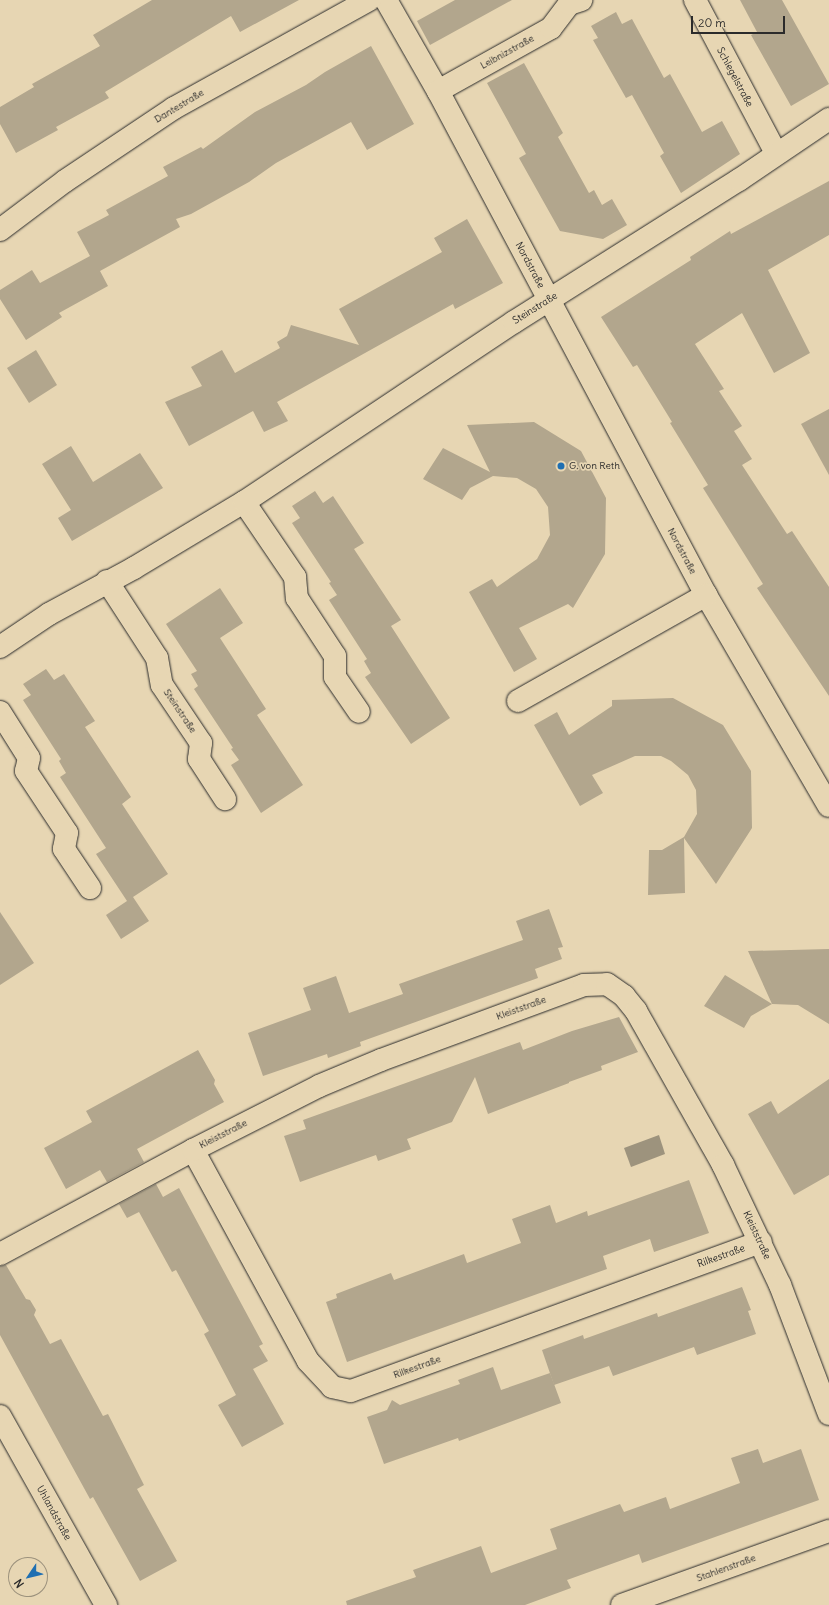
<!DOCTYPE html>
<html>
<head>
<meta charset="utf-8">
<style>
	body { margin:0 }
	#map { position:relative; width:829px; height:1605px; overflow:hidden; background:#e7d6b3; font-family:Delius,sans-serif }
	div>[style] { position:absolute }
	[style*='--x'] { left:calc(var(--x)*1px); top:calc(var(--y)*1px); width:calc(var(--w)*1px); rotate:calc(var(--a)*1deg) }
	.water>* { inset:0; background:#9d937d }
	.building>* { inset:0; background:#b2a68d }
	.roads { filter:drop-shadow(0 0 1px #2b2b2b) drop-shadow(0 0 1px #2b2b2b) }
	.street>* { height:22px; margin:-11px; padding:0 11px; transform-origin:11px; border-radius:11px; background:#e7d6b3 }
	.dots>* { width:11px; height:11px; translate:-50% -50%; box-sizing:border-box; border:2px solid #e7d6b3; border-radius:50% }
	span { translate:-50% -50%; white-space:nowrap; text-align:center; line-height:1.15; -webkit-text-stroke:3.5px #e7d6b3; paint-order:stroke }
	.street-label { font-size:10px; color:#2b2b2b }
	.poi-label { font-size:10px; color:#2b2b2b }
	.left { translate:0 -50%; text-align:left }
	.north { position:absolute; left:8px; top:1557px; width:40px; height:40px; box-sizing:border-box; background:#e7d6b3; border:1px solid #9c927d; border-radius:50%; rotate:235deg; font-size:11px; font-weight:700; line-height:16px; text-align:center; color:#2b2b2b }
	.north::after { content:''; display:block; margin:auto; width:14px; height:18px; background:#1f6fb2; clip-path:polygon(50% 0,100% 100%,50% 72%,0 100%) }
	.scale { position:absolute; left:691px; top:16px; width:94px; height:18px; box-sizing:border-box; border:2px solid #2b2b2b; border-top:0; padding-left:5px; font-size:12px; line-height:14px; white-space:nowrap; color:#2b2b2b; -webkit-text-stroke:3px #e7d6b3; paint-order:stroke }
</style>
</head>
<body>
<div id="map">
	<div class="water">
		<div style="clip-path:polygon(659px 1135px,665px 1154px,631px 1167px,624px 1148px)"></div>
	</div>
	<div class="building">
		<div style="clip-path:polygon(152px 0,299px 0,240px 32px,231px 16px,105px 92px,109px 98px,56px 127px,58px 130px,16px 153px,0 124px,0 107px,34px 87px,32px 84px,100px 46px,93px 35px)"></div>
		<div style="clip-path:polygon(455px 0,512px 0,430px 45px,417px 21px)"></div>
		<div style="clip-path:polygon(740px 0,782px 0,829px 84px,791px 106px,751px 35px,757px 32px)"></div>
		<div style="clip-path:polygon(616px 12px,622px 24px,632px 19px,664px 78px,670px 74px,702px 132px,722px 121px,740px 154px,681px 193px,660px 156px,664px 153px,632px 95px,626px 98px,593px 40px,598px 38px,591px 26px)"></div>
		<div style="clip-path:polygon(371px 46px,414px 124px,367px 150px,351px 122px,276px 163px,249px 182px,191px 214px,176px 219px,180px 227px,100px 271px,108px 286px,59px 313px,62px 317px,26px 340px,0 299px,0 290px,32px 270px,40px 283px,90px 256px,77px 232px,109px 215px,106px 210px,168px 176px,163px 167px,201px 147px,203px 149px,255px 112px,306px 85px,325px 72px)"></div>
		<div style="clip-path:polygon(524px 63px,563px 133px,558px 137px,589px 193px,594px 190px,602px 205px,612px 199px,627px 225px,603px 239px,560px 231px,519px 158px,526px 154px,487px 83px)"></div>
		<div style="clip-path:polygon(829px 181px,829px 235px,768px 270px,810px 353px,774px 373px,742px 313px,695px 344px,724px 389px,719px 391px,742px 426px,734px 431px,752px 459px,742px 465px,787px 534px,792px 531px,829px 587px,829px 696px,757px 588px,763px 584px,703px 488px,708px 485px,670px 423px,672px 422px,637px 365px,633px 367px,601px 317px,691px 260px,690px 257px,730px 231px,731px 234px)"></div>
		<div style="clip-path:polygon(467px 219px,503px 283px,455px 309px,453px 304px,277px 402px,288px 421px,264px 432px,253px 411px,189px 446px,165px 402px,202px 386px,191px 367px,222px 350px,235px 373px,280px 348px,277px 342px,287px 336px,291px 325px,359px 345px,339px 309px,442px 252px,434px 238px)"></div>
		<div style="clip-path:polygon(36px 350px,57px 385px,29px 403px,7px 368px)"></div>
		<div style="clip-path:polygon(829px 409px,829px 475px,801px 424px)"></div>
		<div style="clip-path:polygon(534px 422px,581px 451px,606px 498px,605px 554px,573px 608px,568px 604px,519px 628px,537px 659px,514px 672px,469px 592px,492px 579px,497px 587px,537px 559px,550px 535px,548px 507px,536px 489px,517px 478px,493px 476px,470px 488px,462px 500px,423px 479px,443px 448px,490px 472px,467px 425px)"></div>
		<div style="clip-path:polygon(71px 446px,93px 482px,140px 453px,163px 488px,72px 541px,58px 518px,71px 510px,42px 464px)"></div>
		<div style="clip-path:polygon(315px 491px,323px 503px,333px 496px,364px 543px,354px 549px,401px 620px,391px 626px,450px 718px,411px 744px,365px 677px,371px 673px,364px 661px,367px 659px,329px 600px,337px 595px,329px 583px,331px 582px,292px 523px,300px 518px,292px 506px)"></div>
		<div style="clip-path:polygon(220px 588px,243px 623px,220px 638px,266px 709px,257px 715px,303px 785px,261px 813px,231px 765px,239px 760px,231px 749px,233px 748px,194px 689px,198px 686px,191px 674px,197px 671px,166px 624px)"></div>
		<div style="clip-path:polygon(46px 669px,54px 680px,64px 674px,95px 721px,85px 727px,131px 797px,122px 804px,168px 874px,133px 897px,149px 921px,121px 939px,106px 915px,127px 901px,96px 854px,106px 848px,60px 777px,66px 773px,59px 761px,61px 759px,23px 700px,31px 695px,23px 684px)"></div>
		<div style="clip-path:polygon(673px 698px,723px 725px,751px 771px,752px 828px,716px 884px,684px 838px,685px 893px,648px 895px,649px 850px,662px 850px,684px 837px,697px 814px,696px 790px,688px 775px,671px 761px,661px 756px,635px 756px,592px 775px,603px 793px,580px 806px,534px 725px,557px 712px,569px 735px,612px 706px,612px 700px)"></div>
		<div style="clip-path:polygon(549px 909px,563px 947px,558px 948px,562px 959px,535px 969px,538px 978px,360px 1042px,361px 1046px,328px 1058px,327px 1054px,263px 1076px,248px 1033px,311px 1010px,303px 988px,336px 976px,349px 1013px,403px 994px,399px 984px,523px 940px,516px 921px)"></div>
		<div style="clip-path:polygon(0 912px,34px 963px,0 985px)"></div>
		<div style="clip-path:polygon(829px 949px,829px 1024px,798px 1005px,772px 1004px,751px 1016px,744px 1028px,704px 1006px,725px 975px,772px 1004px,748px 951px)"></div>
		<div style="clip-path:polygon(619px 1017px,638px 1052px,601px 1066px,602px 1070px,569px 1082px,569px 1083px,488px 1114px,475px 1077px,452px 1122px,407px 1139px,411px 1149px,378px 1161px,376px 1155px,300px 1182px,284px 1136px,306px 1129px,303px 1120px,520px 1042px,523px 1050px,572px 1031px)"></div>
		<div style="clip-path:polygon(198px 1050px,215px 1080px,214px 1084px,224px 1102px,137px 1149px,144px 1162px,107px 1182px,100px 1170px,66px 1189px,44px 1148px,92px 1122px,86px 1111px)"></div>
		<div style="clip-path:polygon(829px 1079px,829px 1175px,794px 1195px,748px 1114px,771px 1101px,778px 1114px)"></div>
		<div style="clip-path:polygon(689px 1180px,709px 1233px,654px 1252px,650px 1239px,603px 1256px,607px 1269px,347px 1362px,326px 1302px,337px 1298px,336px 1294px,391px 1273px,394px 1280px,464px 1254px,467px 1263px,521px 1243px,512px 1219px,550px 1205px,556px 1223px,587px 1211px,588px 1216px)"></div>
		<div style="clip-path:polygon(156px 1184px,163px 1197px,179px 1188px,263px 1344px,259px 1346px,268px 1361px,253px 1369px,284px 1424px,242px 1447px,218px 1405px,236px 1395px,204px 1334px,209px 1331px,176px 1270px,172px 1272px,139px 1212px,127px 1218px,119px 1204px)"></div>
		<div style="clip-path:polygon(6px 1265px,26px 1299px,30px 1300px,36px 1310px,34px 1315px,50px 1344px,61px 1339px,103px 1416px,108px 1414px,144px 1485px,137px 1489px,177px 1561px,140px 1581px,93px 1497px,90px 1499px,0 1335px,0 1266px)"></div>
		<div style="clip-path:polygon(742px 1287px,751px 1310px,748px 1311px,756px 1334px,697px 1355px,694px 1347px,613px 1376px,609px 1366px,554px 1385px,542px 1350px,583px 1335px,584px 1339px,657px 1313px,658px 1317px)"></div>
		<div style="clip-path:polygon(493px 1367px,501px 1390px,550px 1373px,561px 1403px,459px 1441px,458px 1438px,384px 1464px,367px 1417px,387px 1410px,392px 1400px,400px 1405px,460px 1384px,458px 1380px)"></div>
		<div style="clip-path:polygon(758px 1449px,763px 1463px,801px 1449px,819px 1500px,642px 1563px,639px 1554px,567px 1580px,571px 1588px,525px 1605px,347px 1605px,346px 1601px,416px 1577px,413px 1570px,481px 1546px,491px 1573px,557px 1549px,550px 1529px,620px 1504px,624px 1512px,666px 1497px,670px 1509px,740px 1483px,731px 1458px)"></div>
	</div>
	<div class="roads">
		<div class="street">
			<div style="--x:386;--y:0;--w:105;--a:60.3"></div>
			<div style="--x:438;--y:91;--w:571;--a:62"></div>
			<div style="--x:706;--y:595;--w:244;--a:59.8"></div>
			<div style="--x:695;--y:0;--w:173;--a:62.1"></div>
			<div style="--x:438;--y:91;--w:129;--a:-29.1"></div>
			<div style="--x:551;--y:28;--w:30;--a:-53"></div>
			<div style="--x:569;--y:4;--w:13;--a:-18"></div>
			<div style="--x:0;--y:230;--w:81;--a:-37"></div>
			<div style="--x:65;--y:181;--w:131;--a:-33.8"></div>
			<div style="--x:174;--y:108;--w:223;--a:-29"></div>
			<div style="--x:244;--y:502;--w:91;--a:55.8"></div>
			<div style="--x:295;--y:577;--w:21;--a:85"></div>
			<div style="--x:297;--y:598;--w:69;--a:56.8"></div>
			<div style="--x:335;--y:656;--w:21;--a:90"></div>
			<div style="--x:335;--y:677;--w:42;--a:55.6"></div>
			<div style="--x:107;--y:581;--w:92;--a:57"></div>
			<div style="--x:157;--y:658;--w:27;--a:80"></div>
			<div style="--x:162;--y:685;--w:70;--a:56.1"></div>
			<div style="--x:201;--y:743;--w:16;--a:97"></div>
			<div style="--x:199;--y:759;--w:48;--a:57"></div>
			<div style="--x:0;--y:647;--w:59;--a:-34"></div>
			<div style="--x:49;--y:614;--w:97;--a:-28.4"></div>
			<div style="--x:134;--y:568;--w:128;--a:-31"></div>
			<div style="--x:244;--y:502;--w:324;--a:-33.7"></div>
			<div style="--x:514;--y:322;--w:266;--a:-32.3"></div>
			<div style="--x:739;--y:180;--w:109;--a:-34.1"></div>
			<div style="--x:518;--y:701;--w:216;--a:-29.4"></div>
			<div style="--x:0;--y:712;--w:54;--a:57.8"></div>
			<div style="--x:29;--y:758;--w:13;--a:103"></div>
			<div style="--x:26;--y:771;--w:74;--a:56.5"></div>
			<div style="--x:67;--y:833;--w:16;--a:101"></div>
			<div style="--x:64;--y:849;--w:47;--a:56.3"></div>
			<div style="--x:193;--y:1150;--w:240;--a:61.4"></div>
			<div style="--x:308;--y:1361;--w:35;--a:47"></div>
			<div style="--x:332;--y:1387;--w:19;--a:12"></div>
			<div style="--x:351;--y:1391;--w:436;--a:-20"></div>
			<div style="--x:0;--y:1254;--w:219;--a:-28.3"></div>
			<div style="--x:193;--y:1150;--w:141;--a:-26.9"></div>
			<div style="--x:319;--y:1086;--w:67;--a:-22.8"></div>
			<div style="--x:381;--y:1060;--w:216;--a:-20.3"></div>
			<div style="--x:584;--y:985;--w:23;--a:-2"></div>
			<div style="--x:607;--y:984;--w:21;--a:35"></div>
			<div style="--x:624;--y:996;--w:19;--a:51"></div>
			<div style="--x:636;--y:1011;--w:177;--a:60.5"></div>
			<div style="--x:723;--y:1165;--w:133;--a:64.6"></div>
			<div style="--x:780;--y:1285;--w:138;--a:69.2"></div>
			<div style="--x:0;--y:1416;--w:217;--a:60.7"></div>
			<div style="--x:622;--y:1605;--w:220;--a:-19.7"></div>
		</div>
	</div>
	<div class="dots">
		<div style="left:561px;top:466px;background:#1f6fb2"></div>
	</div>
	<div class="street-label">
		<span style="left:507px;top:52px;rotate:-29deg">Leibnizstraße</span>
		<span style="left:735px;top:77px;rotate:62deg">Schlegelstraße</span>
		<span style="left:179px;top:106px;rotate:-31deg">Dantestraße</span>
		<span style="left:530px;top:265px;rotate:62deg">Nordstraße</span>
		<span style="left:535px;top:308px;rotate:-32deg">Steinstraße</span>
		<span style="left:682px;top:551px;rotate:62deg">Nordstraße</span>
		<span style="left:180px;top:711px;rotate:56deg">Steinstraße</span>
		<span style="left:521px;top:1008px;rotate:-20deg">Kleiststraße</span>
		<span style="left:223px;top:1134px;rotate:-27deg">Kleiststraße</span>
		<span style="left:757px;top:1235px;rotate:65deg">Kleiststraße</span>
		<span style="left:721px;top:1256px;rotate:-20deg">Rilkestraße</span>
		<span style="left:417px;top:1367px;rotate:-20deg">Rilkestraße</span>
		<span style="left:54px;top:1513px;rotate:61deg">Uhlandstraße</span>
		<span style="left:726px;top:1568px;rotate:-20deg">Stahlenstraße</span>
	</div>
	<div class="poi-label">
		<span class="left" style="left:569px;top:466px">G. von Reth</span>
	</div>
	<div class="north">N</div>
	<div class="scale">20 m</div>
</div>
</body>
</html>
